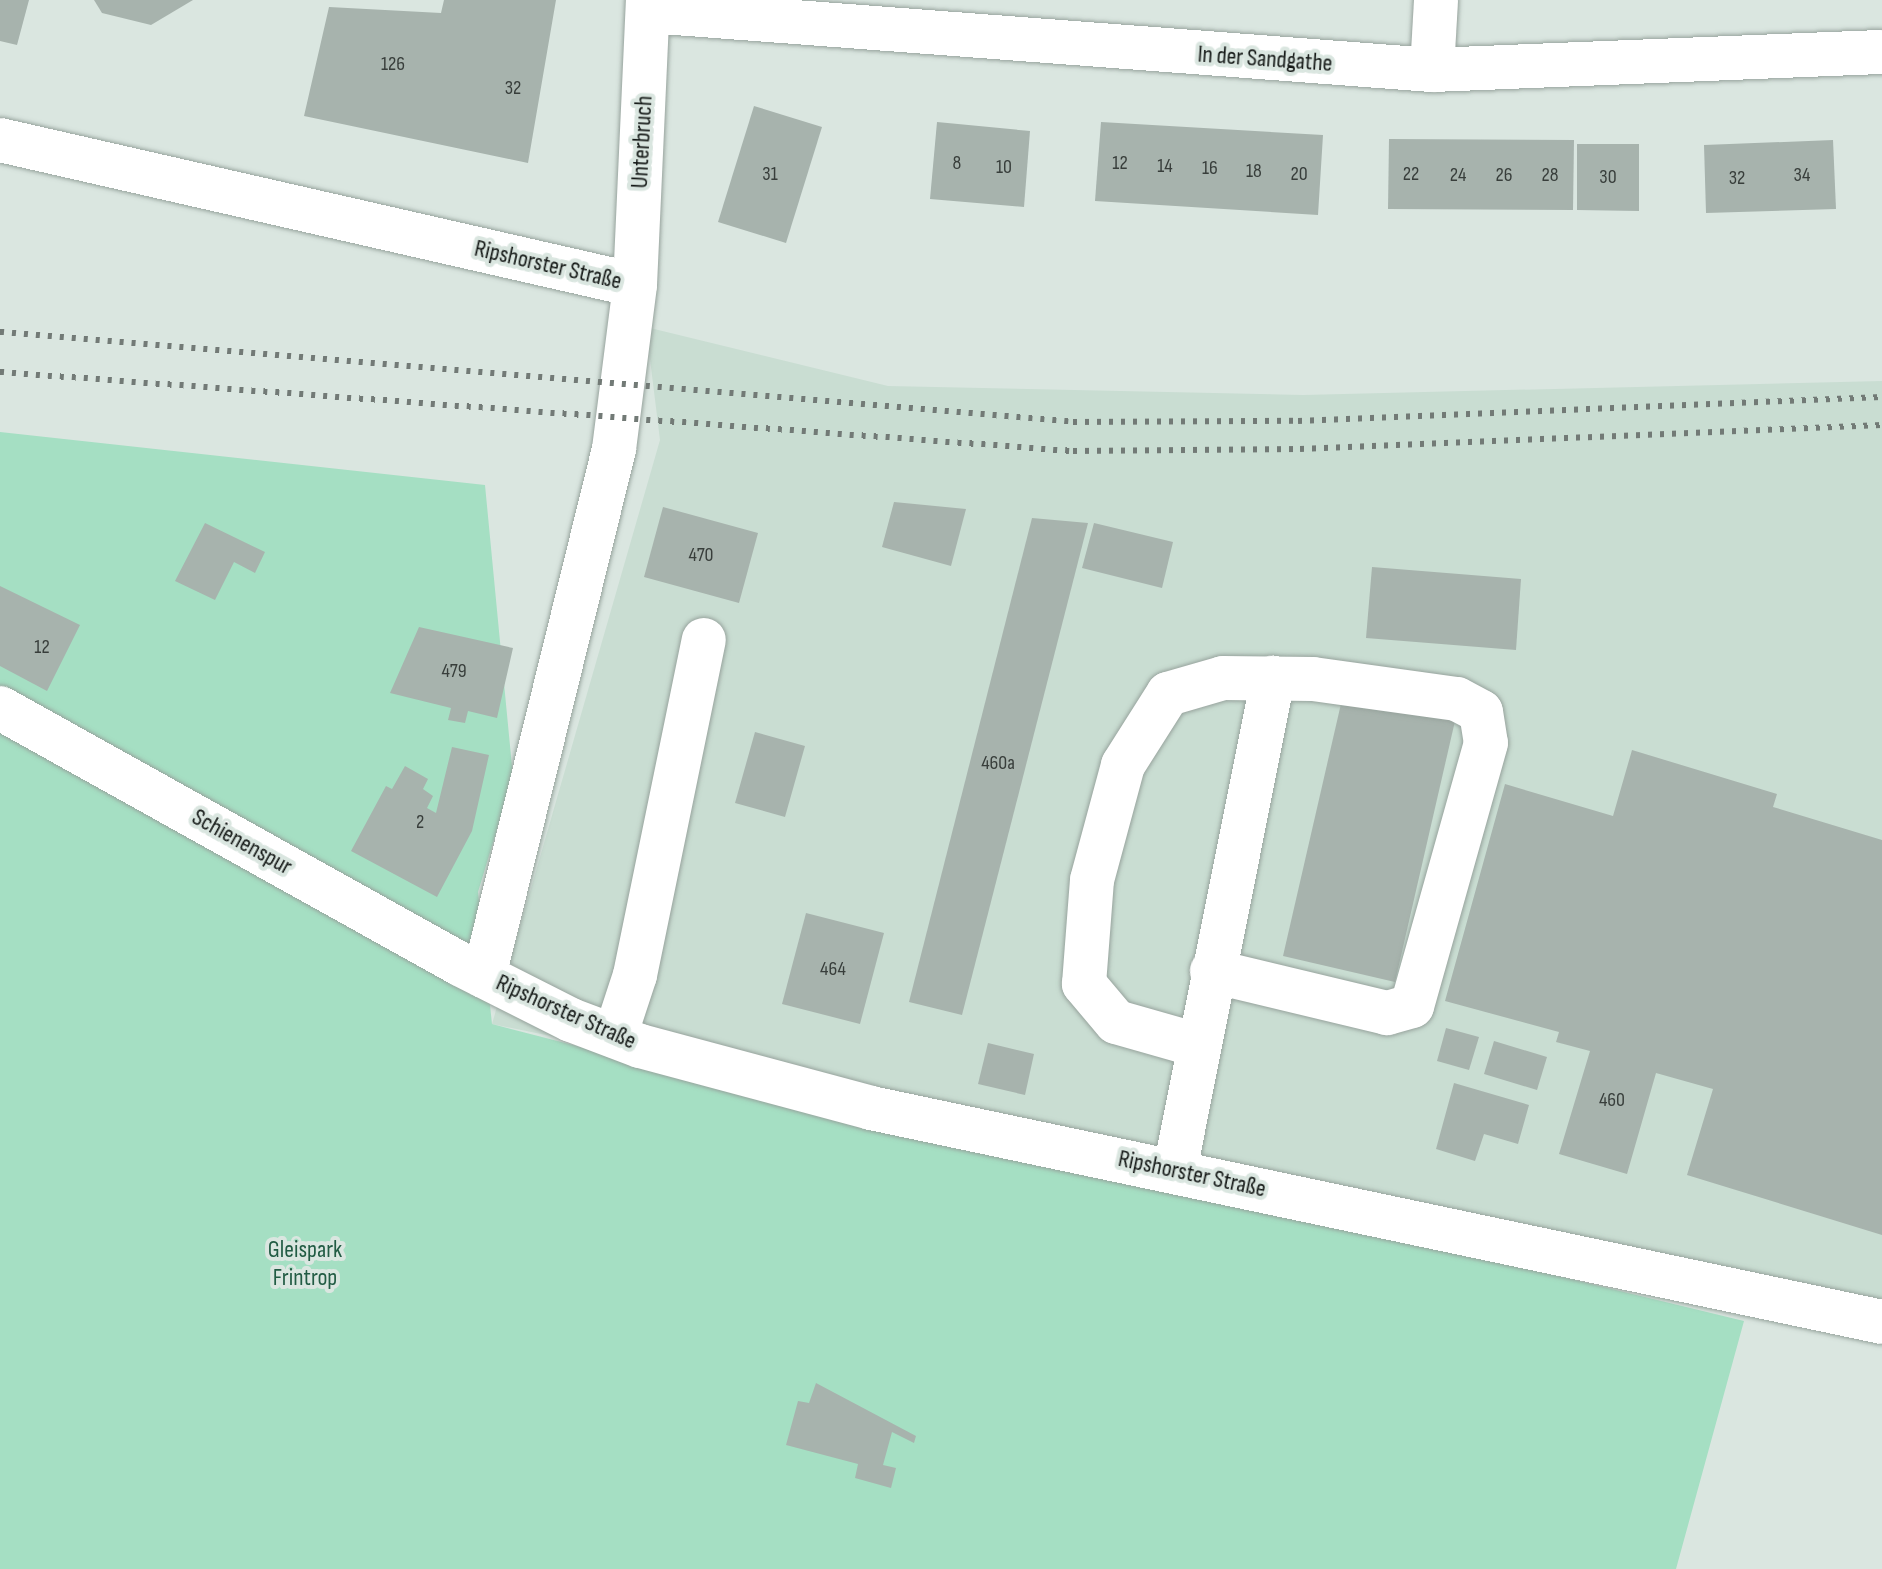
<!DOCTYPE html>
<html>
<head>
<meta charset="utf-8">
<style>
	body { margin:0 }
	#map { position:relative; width:1882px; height:1569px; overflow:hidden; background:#dae6e0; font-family:"Sofia Sans Condensed",sans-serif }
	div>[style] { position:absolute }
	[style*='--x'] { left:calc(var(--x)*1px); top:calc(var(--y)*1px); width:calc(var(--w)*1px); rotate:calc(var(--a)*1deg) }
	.built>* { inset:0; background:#c9ddd2 }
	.green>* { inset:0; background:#a5dfc3 }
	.building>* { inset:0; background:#a7b3ad }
	.roads { filter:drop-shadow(0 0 2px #97a39d) drop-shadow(0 0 2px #97a39d) }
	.minor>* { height:44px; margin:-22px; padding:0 22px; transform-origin:22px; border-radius:22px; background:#fff }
	.rail>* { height:6px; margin-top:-3px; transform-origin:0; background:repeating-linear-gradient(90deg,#727a76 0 4px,transparent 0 12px) }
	span { translate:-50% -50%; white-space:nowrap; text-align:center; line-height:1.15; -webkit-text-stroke:8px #dae6e0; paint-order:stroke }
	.number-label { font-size:20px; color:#383e3b }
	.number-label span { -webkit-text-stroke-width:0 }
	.street-label { font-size:24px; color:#131715 }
	.park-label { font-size:24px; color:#225c44 }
</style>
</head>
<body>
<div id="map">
	<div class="built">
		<div style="clip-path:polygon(646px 327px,888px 386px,1303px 395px,1882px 381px,1882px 1308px,492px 1024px,660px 440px)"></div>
	</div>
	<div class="green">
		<div style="clip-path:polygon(0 432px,485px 485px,513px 777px,478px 892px,492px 1024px,879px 1124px,1178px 1184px,1744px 1321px,1676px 1569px,0 1569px)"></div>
	</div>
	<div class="building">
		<div style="clip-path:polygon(0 0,29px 0,17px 45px,0 41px)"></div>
		<div style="clip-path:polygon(94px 0,193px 0,151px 25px,102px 13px)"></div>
		<div style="clip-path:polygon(444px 0,556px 0,528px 163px,304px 116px,329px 7px,441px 13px)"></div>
		<div style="clip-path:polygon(754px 106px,822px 127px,786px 243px,718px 222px)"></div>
		<div style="clip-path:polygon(937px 122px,1030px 131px,1024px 207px,930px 199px)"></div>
		<div style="clip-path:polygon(1101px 122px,1323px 135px,1318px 215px,1095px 201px)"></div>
		<div style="clip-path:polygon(1389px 139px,1574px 140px,1573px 210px,1388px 209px)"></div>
		<div style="clip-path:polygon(1833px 140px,1836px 209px,1706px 213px,1704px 145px)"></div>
		<div style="clip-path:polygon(1577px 144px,1639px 144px,1639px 211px,1577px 210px)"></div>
		<div style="clip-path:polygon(894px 502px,966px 509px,951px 566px,882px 547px)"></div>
		<div style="clip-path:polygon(663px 507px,758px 533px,739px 603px,644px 577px)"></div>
		<div style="clip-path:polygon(1032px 518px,1088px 523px,962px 1015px,909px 1002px)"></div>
		<div style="clip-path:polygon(205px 523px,265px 552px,255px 573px,234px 562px,215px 600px,175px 581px)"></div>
		<div style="clip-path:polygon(1094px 523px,1173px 542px,1162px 588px,1082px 568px)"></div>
		<div style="clip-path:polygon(1372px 567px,1521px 579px,1516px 650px,1366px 638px)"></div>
		<div style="clip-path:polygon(0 586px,80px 625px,47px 691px,0 666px)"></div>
		<div style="clip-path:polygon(419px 627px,513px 648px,497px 718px,468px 711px,465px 723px,448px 720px,451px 708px,390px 693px)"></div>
		<div style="clip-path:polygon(1343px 695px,1455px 721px,1395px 982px,1283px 956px)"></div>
		<div style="clip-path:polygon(755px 732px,805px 746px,785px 817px,735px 803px)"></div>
		<div style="clip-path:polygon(452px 747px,489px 755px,472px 831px,437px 897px,351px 851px,386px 786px,392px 789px,405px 766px,428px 779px,423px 789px,433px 796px,427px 808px,436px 813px)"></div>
		<div style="clip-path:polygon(1632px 750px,1777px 794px,1773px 807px,1882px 840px,1882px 1235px,1687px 1175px,1713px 1089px,1656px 1073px,1627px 1174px,1559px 1154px,1590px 1051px,1556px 1042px,1559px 1032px,1445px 1001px,1505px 784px,1613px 816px)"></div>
		<div style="clip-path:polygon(806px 913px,884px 933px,860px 1024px,782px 1004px)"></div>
		<div style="clip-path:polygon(1446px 1028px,1479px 1037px,1469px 1070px,1437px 1061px)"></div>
		<div style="clip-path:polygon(1494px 1041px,1547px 1057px,1537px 1090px,1484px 1074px)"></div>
		<div style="clip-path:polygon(988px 1043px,1034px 1054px,1025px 1095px,978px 1084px)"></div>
		<div style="clip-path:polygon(1454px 1083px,1529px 1105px,1518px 1144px,1484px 1134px,1475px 1161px,1436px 1149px)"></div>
		<div style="clip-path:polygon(816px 1383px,916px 1436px,914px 1443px,892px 1432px,883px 1465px,896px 1468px,891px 1488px,855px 1478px,858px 1464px,786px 1445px,798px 1401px,809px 1403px)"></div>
	</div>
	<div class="roads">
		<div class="minor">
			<div style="--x:649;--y:11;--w:785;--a:4.31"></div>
			<div style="--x:1432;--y:70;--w:450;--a:-2.3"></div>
			<div style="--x:1432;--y:70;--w:70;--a:-86.7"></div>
			<div style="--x:0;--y:140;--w:651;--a:12.86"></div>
			<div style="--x:0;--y:708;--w:526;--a:29.1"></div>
			<div style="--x:460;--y:964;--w:124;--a:26.8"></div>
			<div style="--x:571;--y:1020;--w:74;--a:20.6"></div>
			<div style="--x:640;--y:1046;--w:239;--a:15"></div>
			<div style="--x:871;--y:1108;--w:1033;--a:11.95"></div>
			<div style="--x:484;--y:976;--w:543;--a:-76.14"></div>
			<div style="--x:614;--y:449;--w:165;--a:-82.7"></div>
			<div style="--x:635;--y:285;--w:285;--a:-87.4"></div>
			<div style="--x:615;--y:1036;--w:64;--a:-71.8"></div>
			<div style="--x:635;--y:975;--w:342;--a:-78.4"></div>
			<div style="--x:1197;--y:1045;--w:84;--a:-164.1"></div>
			<div style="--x:1116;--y:1022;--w:50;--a:-130.1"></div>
			<div style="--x:1084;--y:984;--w:104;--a:-85.6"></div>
			<div style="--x:1092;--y:880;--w:119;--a:-74.9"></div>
			<div style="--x:1123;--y:765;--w:84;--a:-57.6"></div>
			<div style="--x:1168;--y:694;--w:57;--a:-16.2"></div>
			<div style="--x:1223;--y:678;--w:90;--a:0.6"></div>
			<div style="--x:1313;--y:679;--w:145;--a:7.9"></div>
			<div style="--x:1457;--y:699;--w:27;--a:28"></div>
			<div style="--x:1481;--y:712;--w:31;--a:81"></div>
			<div style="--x:1486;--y:743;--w:273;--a:105.7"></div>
			<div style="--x:1412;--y:1006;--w:26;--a:164"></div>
			<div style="--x:1387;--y:1013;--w:180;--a:-166.5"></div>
			<div style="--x:1175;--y:1170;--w:502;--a:-78.73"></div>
		</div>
	</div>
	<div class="rail">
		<div style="--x:0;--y:332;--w:1077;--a:4.79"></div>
		<div style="--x:1073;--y:422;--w:225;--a:-0.3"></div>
		<div style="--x:1298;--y:421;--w:584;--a:-2.35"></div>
		<div style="--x:0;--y:372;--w:1076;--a:4.21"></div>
		<div style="--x:1073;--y:451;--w:227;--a:-0.5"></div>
		<div style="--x:1300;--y:449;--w:582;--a:-2.36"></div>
	</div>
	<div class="number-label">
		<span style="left:393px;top:64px">126</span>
		<span style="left:513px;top:88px">32</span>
		<span style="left:957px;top:163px">8</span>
		<span style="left:1120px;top:163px">12</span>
		<span style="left:1165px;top:166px">14</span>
		<span style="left:1004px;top:167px">10</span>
		<span style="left:1210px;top:168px">16</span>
		<span style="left:1254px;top:171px">18</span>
		<span style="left:770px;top:174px">31</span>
		<span style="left:1299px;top:174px">20</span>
		<span style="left:1411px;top:174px">22</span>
		<span style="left:1458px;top:175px">24</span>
		<span style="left:1504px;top:175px">26</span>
		<span style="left:1550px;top:175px">28</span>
		<span style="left:1802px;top:175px">34</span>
		<span style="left:1608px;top:177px">30</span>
		<span style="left:1737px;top:178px">32</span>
		<span style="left:701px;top:555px">470</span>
		<span style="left:42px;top:647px">12</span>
		<span style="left:454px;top:671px">479</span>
		<span style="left:998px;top:763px">460a</span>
		<span style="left:420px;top:822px">2</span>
		<span style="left:833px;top:969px">464</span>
		<span style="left:1612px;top:1100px">460</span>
	</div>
	<div class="street-label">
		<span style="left:1265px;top:59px;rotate:4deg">In der Sandgathe</span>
		<span style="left:642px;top:142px;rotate:-87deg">Unterbruch</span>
		<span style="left:548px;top:265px;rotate:13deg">Ripshorster Straße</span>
		<span style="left:242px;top:842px;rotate:29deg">Schienenspur</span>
		<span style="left:566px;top:1012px;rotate:24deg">Ripshorster Straße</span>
		<span style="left:1192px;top:1174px;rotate:12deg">Ripshorster Straße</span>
	</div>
	<div class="park-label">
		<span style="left:305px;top:1264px">Gleispark<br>Frintrop</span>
	</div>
</div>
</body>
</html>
